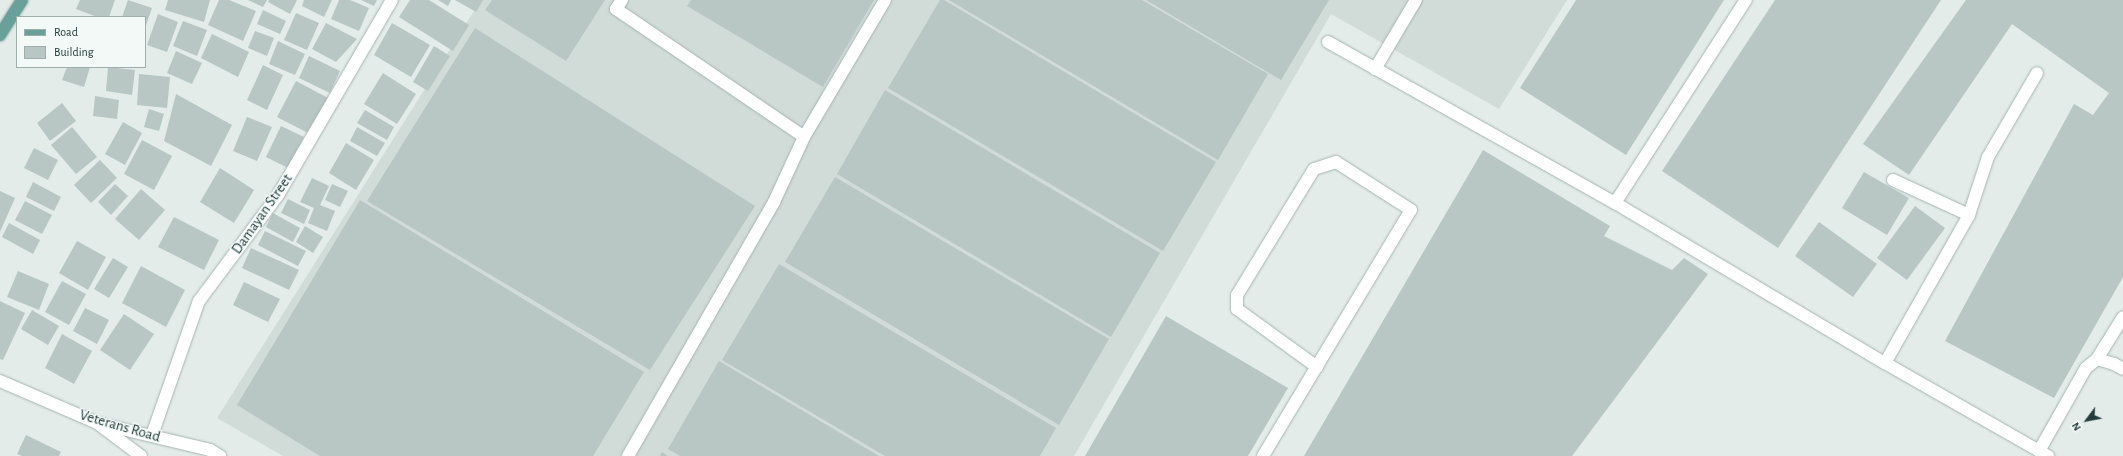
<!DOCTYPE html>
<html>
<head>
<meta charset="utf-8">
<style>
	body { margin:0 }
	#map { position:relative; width:2123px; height:456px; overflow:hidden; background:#e3ece9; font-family:"Alegreya Sans",sans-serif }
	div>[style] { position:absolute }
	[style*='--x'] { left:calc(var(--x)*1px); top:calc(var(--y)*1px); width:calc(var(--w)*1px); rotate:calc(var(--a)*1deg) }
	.built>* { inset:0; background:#d1dcd9 }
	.building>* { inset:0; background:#b8c7c3 }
	.roads { filter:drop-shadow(0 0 1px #a6b4b1) drop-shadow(0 0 1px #a6b4b1) }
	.minor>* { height:12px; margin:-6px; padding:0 6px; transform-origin:6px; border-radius:6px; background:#fff }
	.major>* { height:12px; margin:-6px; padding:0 6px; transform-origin:6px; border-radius:6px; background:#69a09a }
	span { translate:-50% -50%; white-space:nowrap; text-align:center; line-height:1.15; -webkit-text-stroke:3px #f3f9f7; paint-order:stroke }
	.street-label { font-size:15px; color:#233d3a }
	.legend { position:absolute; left:16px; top:16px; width:130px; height:52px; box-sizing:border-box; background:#f3f9f7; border:1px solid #a0aeab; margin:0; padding:5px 7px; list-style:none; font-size:12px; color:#233d3a }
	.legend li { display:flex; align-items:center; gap:8px; height:20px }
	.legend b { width:20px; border:1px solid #a0aeab }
	.north { position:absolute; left:2067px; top:400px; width:40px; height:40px; -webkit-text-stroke:3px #f3f9f7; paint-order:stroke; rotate:238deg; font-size:11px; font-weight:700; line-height:16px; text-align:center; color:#233d3a }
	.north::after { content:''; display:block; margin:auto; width:14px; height:18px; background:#233d3a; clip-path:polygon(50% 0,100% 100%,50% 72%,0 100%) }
</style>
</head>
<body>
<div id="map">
	<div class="built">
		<div style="clip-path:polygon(481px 0,1567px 0,1499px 109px,1331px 14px,1074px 456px,283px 456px,217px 418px)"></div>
	</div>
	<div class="building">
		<div style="clip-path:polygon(80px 0,115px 0,109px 17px,97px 17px,76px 9px)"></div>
		<div style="clip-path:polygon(128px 0,152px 8px,145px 28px,145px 17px,122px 17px)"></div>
		<div style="clip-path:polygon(168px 0,210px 0,204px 22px,165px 10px)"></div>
		<div style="clip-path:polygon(219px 0,229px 0,256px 11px,243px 41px,208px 25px)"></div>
		<div style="clip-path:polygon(248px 0,267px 0,263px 7px)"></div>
		<div style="clip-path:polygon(269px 0,297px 0,290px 14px,268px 2px)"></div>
		<div style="clip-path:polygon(304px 0,332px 0,324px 17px,302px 6px)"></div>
		<div style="clip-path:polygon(339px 0,350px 0,369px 8px,359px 31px,331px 19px)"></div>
		<div style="clip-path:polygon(361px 0,377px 0,374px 6px)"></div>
		<div style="clip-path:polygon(410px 0,429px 0,469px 25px,453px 51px,399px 17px)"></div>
		<div style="clip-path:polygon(438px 0,451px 0,448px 6px)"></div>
		<div style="clip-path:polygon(455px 0,483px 0,476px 12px)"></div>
		<div style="clip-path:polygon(492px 0,605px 0,566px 61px,485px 10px)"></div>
		<div style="clip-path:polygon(691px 0,874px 0,823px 87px,687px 6px)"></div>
		<div style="clip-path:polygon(940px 0,944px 0,1216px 162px,1163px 251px,888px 88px)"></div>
		<div style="clip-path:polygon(949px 0,1142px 0,1268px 74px,1218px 160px)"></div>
		<div style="clip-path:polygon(1146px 0,1329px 0,1281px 80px)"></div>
		<div style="clip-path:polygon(1576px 0,1724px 0,1626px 155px,1520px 88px)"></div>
		<div style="clip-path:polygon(1775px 0,1941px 0,1778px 248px,1662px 171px)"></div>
		<div style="clip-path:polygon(1966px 0,2123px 0,2123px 277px,2054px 398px,1945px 341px,2074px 104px,2093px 115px,2109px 93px,2012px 24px,1909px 175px,1863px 144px)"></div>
		<div style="clip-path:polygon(263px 10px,286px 21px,280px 34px,257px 24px)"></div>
		<div style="clip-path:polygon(296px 13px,319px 23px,307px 50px,284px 40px)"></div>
		<div style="clip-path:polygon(158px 14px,178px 22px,167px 52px,147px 45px)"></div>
		<div style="clip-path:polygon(183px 21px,207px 30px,197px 56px,173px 46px)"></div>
		<div style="clip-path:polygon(326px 23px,357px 39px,336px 62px,312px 49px)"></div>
		<div style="clip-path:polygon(392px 23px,430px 45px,411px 77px,374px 55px)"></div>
		<div style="clip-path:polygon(475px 28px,755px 206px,650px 370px,367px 201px)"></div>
		<div style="clip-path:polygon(255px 31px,274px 38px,267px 56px,248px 48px)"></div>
		<div style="clip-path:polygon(212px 34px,249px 52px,238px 77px,201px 58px)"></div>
		<div style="clip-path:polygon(278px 41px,305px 54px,295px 75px,269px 64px)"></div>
		<div style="clip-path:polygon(434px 46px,450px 56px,428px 91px,413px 82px)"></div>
		<div style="clip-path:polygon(176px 51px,202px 63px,192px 84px,167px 73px)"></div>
		<div style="clip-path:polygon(309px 56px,340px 71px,330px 93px,299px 78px)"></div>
		<div style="clip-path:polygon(263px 65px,283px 75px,267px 110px,247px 100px)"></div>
		<div style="clip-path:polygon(67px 67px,90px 67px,84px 87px,62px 80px)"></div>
		<div style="clip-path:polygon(108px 67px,135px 70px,132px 95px,106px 91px)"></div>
		<div style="clip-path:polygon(383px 73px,416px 94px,397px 124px,364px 104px)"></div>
		<div style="clip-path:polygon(139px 74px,170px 77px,167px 108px,137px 105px)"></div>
		<div style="clip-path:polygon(296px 81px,330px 99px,312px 135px,277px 117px)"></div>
		<div style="clip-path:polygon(885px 90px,1160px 253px,1111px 337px,837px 174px)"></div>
		<div style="clip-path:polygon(176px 94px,232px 125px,211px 166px,164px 141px)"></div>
		<div style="clip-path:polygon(95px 96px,119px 100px,117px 119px,93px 116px)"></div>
		<div style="clip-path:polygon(62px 103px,76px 121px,50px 141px,37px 123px)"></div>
		<div style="clip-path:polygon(149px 109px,164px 114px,159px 131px,144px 127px)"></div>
		<div style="clip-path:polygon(365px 110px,394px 127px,387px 140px,357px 123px)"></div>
		<div style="clip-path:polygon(247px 117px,272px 127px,257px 161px,233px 151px)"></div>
		<div style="clip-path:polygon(123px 122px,142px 133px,125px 165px,105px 154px)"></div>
		<div style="clip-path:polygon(281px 126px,304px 137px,288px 168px,266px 157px)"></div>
		<div style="clip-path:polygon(72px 127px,97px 157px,76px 174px,51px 145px)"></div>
		<div style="clip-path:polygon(357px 127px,385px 143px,377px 156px,350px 141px)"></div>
		<div style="clip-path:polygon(142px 140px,172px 156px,154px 190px,124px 174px)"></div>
		<div style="clip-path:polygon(346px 143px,374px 160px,356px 190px,329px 173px)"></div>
		<div style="clip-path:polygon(34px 148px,58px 160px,48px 180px,24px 168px)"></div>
		<div style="clip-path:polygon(1483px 150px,1610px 226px,1604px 236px,1672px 270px,1684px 258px,1708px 274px,1572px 456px,1304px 456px)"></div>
		<div style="clip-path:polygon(100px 160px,117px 178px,91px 203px,74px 185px)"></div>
		<div style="clip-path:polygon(220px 168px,254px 190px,234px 223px,200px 202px)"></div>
		<div style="clip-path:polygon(1864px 172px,1909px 198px,1887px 235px,1842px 208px)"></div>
		<div style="clip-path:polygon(835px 177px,1109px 339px,1059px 425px,785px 262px)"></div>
		<div style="clip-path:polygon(312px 178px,329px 186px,320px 205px,335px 211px,327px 231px,308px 223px,314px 208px,300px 202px)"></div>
		<div style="clip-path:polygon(33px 182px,61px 197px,54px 211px,26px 197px)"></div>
		<div style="clip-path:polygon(115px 184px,128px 196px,111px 215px,98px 202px)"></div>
		<div style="clip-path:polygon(332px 184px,348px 191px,340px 207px,325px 200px)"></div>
		<div style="clip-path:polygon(141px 189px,165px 210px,139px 240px,115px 219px)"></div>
		<div style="clip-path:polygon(0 191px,15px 198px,0 232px)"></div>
		<div style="clip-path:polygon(288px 199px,310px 210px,304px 224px,281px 213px)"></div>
		<div style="clip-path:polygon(360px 200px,644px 372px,593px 456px,320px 456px,237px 405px)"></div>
		<div style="clip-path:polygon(25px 201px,52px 215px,42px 234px,15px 220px)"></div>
		<div style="clip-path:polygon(1915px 206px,1945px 228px,1907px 280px,1877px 258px)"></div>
		<div style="clip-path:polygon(273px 213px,300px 228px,293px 242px,266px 227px)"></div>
		<div style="clip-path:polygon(174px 217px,219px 240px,204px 270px,158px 247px)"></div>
		<div style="clip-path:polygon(1819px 222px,1877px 264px,1853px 297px,1795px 256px)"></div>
		<div style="clip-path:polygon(9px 223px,40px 240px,33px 254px,2px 237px)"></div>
		<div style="clip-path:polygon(305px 226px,323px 237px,313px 253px,296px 242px)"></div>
		<div style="clip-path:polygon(265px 231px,306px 251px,298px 266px,258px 245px)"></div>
		<div style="clip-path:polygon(77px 241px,106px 257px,88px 290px,59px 273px)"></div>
		<div style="clip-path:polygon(251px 248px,299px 270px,289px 290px,242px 268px)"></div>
		<div style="clip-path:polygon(113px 258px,128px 267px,109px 298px,94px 289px)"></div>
		<div style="clip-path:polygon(779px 264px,1056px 428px,1040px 456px,885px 456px,722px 360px)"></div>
		<div style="clip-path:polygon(141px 266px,185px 290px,166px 327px,122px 303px)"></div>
		<div style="clip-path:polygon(18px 271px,49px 284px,39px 310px,7px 297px)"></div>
		<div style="clip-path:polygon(62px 281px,86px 294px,69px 325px,45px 312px)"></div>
		<div style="clip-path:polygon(244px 282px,280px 299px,268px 322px,233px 305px)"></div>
		<div style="clip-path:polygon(0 301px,25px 313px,3px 360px,0 359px)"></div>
		<div style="clip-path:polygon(85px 308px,109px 320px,97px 344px,73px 331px)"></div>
		<div style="clip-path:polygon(32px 310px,59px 326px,48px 345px,21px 329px)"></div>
		<div style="clip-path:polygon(124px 314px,154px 334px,130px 370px,100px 350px)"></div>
		<div style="clip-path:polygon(1166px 316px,1288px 388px,1248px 456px,1085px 456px)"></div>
		<div style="clip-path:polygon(62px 334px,92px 351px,74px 384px,45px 368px)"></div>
		<div style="clip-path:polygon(719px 361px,879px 456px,680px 456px,668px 449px)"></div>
		<div style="clip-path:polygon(26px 435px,61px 452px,59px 456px,22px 456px,17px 454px)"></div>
		<div style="clip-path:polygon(662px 452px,668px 456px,660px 456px)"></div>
	</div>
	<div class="roads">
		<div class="minor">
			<div style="--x:622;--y:0;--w:11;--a:124"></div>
			<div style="--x:616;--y:9;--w:227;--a:34.2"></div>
			<div style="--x:1328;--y:42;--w:329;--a:29.3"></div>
			<div style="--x:1615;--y:203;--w:314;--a:30.7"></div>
			<div style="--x:1885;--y:363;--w:188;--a:29.7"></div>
			<div style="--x:1375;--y:69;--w:80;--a:-59.3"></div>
			<div style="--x:1893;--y:180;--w:84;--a:24.7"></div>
			<div style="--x:1615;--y:203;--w:242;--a:-57.2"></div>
			<div style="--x:2097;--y:359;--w:49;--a:-58.2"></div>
			<div style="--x:1885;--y:363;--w:170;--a:-60.4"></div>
			<div style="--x:1969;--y:215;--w:61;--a:-71.9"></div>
			<div style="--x:1988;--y:157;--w:97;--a:-59.7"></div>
			<div style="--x:0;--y:381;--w:106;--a:23.4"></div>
			<div style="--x:97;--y:423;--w:116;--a:13.4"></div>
			<div style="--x:210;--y:450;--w:12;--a:31"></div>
			<div style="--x:101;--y:426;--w:50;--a:36.9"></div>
			<div style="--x:152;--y:435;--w:142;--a:-70.7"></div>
			<div style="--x:199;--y:301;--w:132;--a:-53.3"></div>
			<div style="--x:278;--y:195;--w:226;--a:-59.7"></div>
			<div style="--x:2039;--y:451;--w:95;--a:-60.5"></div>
			<div style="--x:2086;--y:368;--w:14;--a:-39"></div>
			<div style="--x:2097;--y:359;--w:18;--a:16"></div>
			<div style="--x:2114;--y:364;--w:10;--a:29"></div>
			<div style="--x:628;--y:456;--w:293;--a:-60.1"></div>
			<div style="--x:774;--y:202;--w:72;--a:-65.2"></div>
			<div style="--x:804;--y:137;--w:159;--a:-59.4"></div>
			<div style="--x:1263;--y:456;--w:287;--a:-59"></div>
			<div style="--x:1411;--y:210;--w:89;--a:-147.4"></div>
			<div style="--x:1336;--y:162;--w:23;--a:162"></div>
			<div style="--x:1314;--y:169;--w:148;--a:121.4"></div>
			<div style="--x:1237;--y:295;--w:14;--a:90"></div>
			<div style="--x:1237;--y:309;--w:99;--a:35.9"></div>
		</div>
		<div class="major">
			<div style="--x:0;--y:35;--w:41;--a:-57.8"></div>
		</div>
	</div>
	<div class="street-label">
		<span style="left:262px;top:214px;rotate:-55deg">Damayan Street</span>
		<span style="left:120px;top:426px;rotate:16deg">Veterans Road</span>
	</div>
	<ul class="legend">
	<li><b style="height:5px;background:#69a09a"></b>Road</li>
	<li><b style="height:11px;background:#b8c7c3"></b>Building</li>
	</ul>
	<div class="north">N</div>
</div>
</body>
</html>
